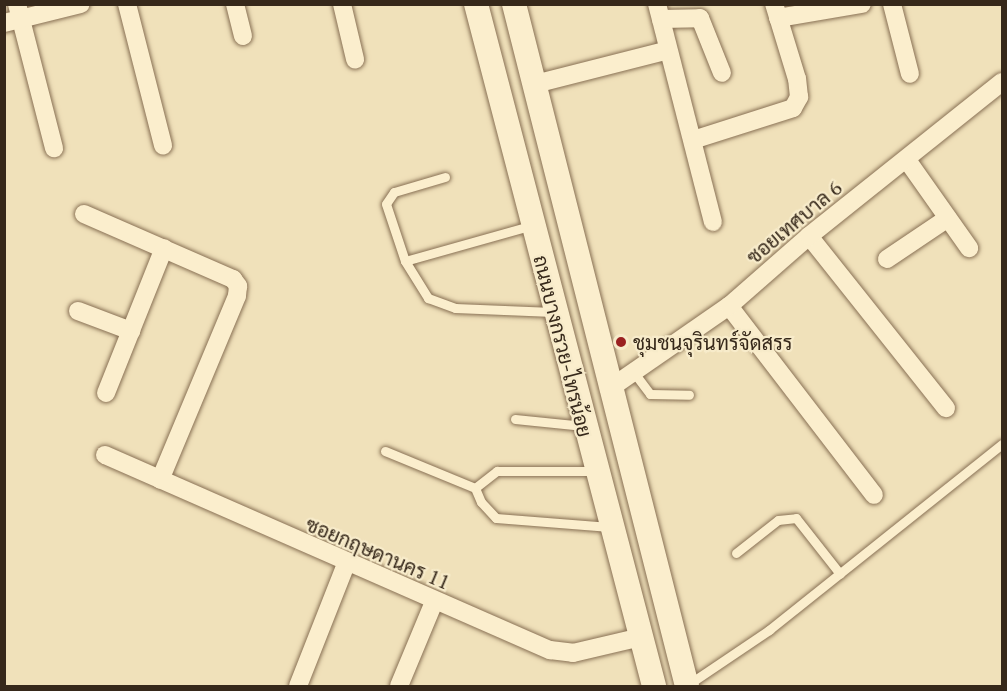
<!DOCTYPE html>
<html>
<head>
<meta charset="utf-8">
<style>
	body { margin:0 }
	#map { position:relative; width:1007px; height:691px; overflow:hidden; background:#f0e1ba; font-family:"PT Serif",Sarabun,serif }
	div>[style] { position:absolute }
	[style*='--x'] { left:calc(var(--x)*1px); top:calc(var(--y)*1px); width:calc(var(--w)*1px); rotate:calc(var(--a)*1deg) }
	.roads { filter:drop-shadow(0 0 2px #887054) drop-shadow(0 0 2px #887054) }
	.lane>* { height:9px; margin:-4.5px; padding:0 4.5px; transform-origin:4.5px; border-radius:4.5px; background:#fbeecd }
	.street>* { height:18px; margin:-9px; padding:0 9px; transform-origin:9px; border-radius:9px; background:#fbeecd }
	.secondary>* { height:24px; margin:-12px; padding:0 12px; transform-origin:12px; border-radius:12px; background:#fbeecd }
	.dots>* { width:16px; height:16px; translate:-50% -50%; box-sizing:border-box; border:3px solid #f7ebca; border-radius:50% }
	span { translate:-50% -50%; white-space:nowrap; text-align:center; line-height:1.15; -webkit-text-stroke:4.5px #f7ebca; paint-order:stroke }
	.street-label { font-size:20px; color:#36281a }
	.poi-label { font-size:20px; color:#36281a }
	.left { translate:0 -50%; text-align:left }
	.frame { position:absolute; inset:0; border:6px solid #36281a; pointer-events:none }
</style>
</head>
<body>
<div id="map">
	<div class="roads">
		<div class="lane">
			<div style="--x:445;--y:177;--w:53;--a:163.6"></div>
			<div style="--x:394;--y:192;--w:14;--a:124"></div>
			<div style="--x:386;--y:204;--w:60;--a:71.6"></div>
			<div style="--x:405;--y:261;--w:44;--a:58.1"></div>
			<div style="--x:428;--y:298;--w:29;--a:20"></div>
			<div style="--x:455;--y:308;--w:98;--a:2.3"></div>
			<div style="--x:405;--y:261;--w:133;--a:-15.7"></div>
			<div style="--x:635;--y:374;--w:25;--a:53"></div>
			<div style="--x:650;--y:394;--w:39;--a:1"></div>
			<div style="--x:515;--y:419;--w:69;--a:5.8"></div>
			<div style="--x:385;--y:451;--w:97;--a:22.3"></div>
			<div style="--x:475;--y:488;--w:15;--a:67"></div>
			<div style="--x:481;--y:502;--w:22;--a:47"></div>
			<div style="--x:496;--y:518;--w:114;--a:4.5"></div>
			<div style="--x:475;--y:488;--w:28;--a:-38"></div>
			<div style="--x:497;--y:471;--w:99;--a:0"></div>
			<div style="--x:736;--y:553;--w:53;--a:-38.2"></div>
			<div style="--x:778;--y:520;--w:18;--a:-6"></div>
			<div style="--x:796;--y:518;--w:71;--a:51.8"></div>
			<div style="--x:689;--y:684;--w:97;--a:-34"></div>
			<div style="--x:769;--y:630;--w:298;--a:-38.6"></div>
		</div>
		<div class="street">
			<div style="--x:17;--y:4;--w:149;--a:75.6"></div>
			<div style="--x:127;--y:4;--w:146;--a:75.7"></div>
			<div style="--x:235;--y:4;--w:33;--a:76"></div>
			<div style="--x:342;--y:4;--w:57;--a:76.7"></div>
			<div style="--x:657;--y:4;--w:225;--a:75.6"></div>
			<div style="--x:892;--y:4;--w:72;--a:75.6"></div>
			<div style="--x:778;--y:18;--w:85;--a:-9.5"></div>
			<div style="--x:661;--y:19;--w:39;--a:-1"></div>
			<div style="--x:700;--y:18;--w:59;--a:68.2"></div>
			<div style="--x:4;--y:23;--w:79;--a:-13.9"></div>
			<div style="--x:535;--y:84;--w:137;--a:-14.3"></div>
			<div style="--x:693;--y:140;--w:105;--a:-17.7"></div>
			<div style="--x:793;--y:108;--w:13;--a:-61"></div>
			<div style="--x:799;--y:97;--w:18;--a:-96"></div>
			<div style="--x:797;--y:79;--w:78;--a:-107"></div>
			<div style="--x:907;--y:160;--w:108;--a:54.8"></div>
			<div style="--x:84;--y:214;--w:163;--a:23.6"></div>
			<div style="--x:233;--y:279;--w:9;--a:54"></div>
			<div style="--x:238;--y:286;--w:10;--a:96"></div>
			<div style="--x:237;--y:296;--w:199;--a:112.7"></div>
			<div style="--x:809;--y:236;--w:220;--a:51.5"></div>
			<div style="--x:887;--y:259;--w:73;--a:-33.9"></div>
			<div style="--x:729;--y:306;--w:238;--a:52.5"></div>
			<div style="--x:78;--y:311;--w:57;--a:20.7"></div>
			<div style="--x:609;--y:389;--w:146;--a:-34.7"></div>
			<div style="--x:729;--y:306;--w:106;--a:-41.2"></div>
			<div style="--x:809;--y:236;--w:247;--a:-38.6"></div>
			<div style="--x:106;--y:393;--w:156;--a:-68.2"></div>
			<div style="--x:105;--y:455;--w:486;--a:23.7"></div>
			<div style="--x:550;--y:650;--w:23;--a:7"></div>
			<div style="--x:573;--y:653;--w:70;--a:-13.2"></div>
			<div style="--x:298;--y:686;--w:131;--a:-68.5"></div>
			<div style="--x:399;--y:686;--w:91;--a:-67.4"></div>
		</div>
		<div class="secondary">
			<div style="--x:476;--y:4;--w:705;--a:75.37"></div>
			<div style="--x:514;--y:4;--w:704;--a:75.77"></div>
		</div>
	</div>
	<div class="dots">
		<div style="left:621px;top:342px;background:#9a2120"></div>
	</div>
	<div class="street-label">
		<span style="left:794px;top:222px;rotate:-40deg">ซอยเทศบาล 6</span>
		<span style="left:563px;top:346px;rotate:76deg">ถนนบางกรวย-ไทรน้อย</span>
		<span style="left:378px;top:553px;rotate:23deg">ซอยกฤษดานคร 11</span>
	</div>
	<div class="poi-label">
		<span class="left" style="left:633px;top:342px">ชุมชนจุรินทร์จัดสรร</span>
	</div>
	<div class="frame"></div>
</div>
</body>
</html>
